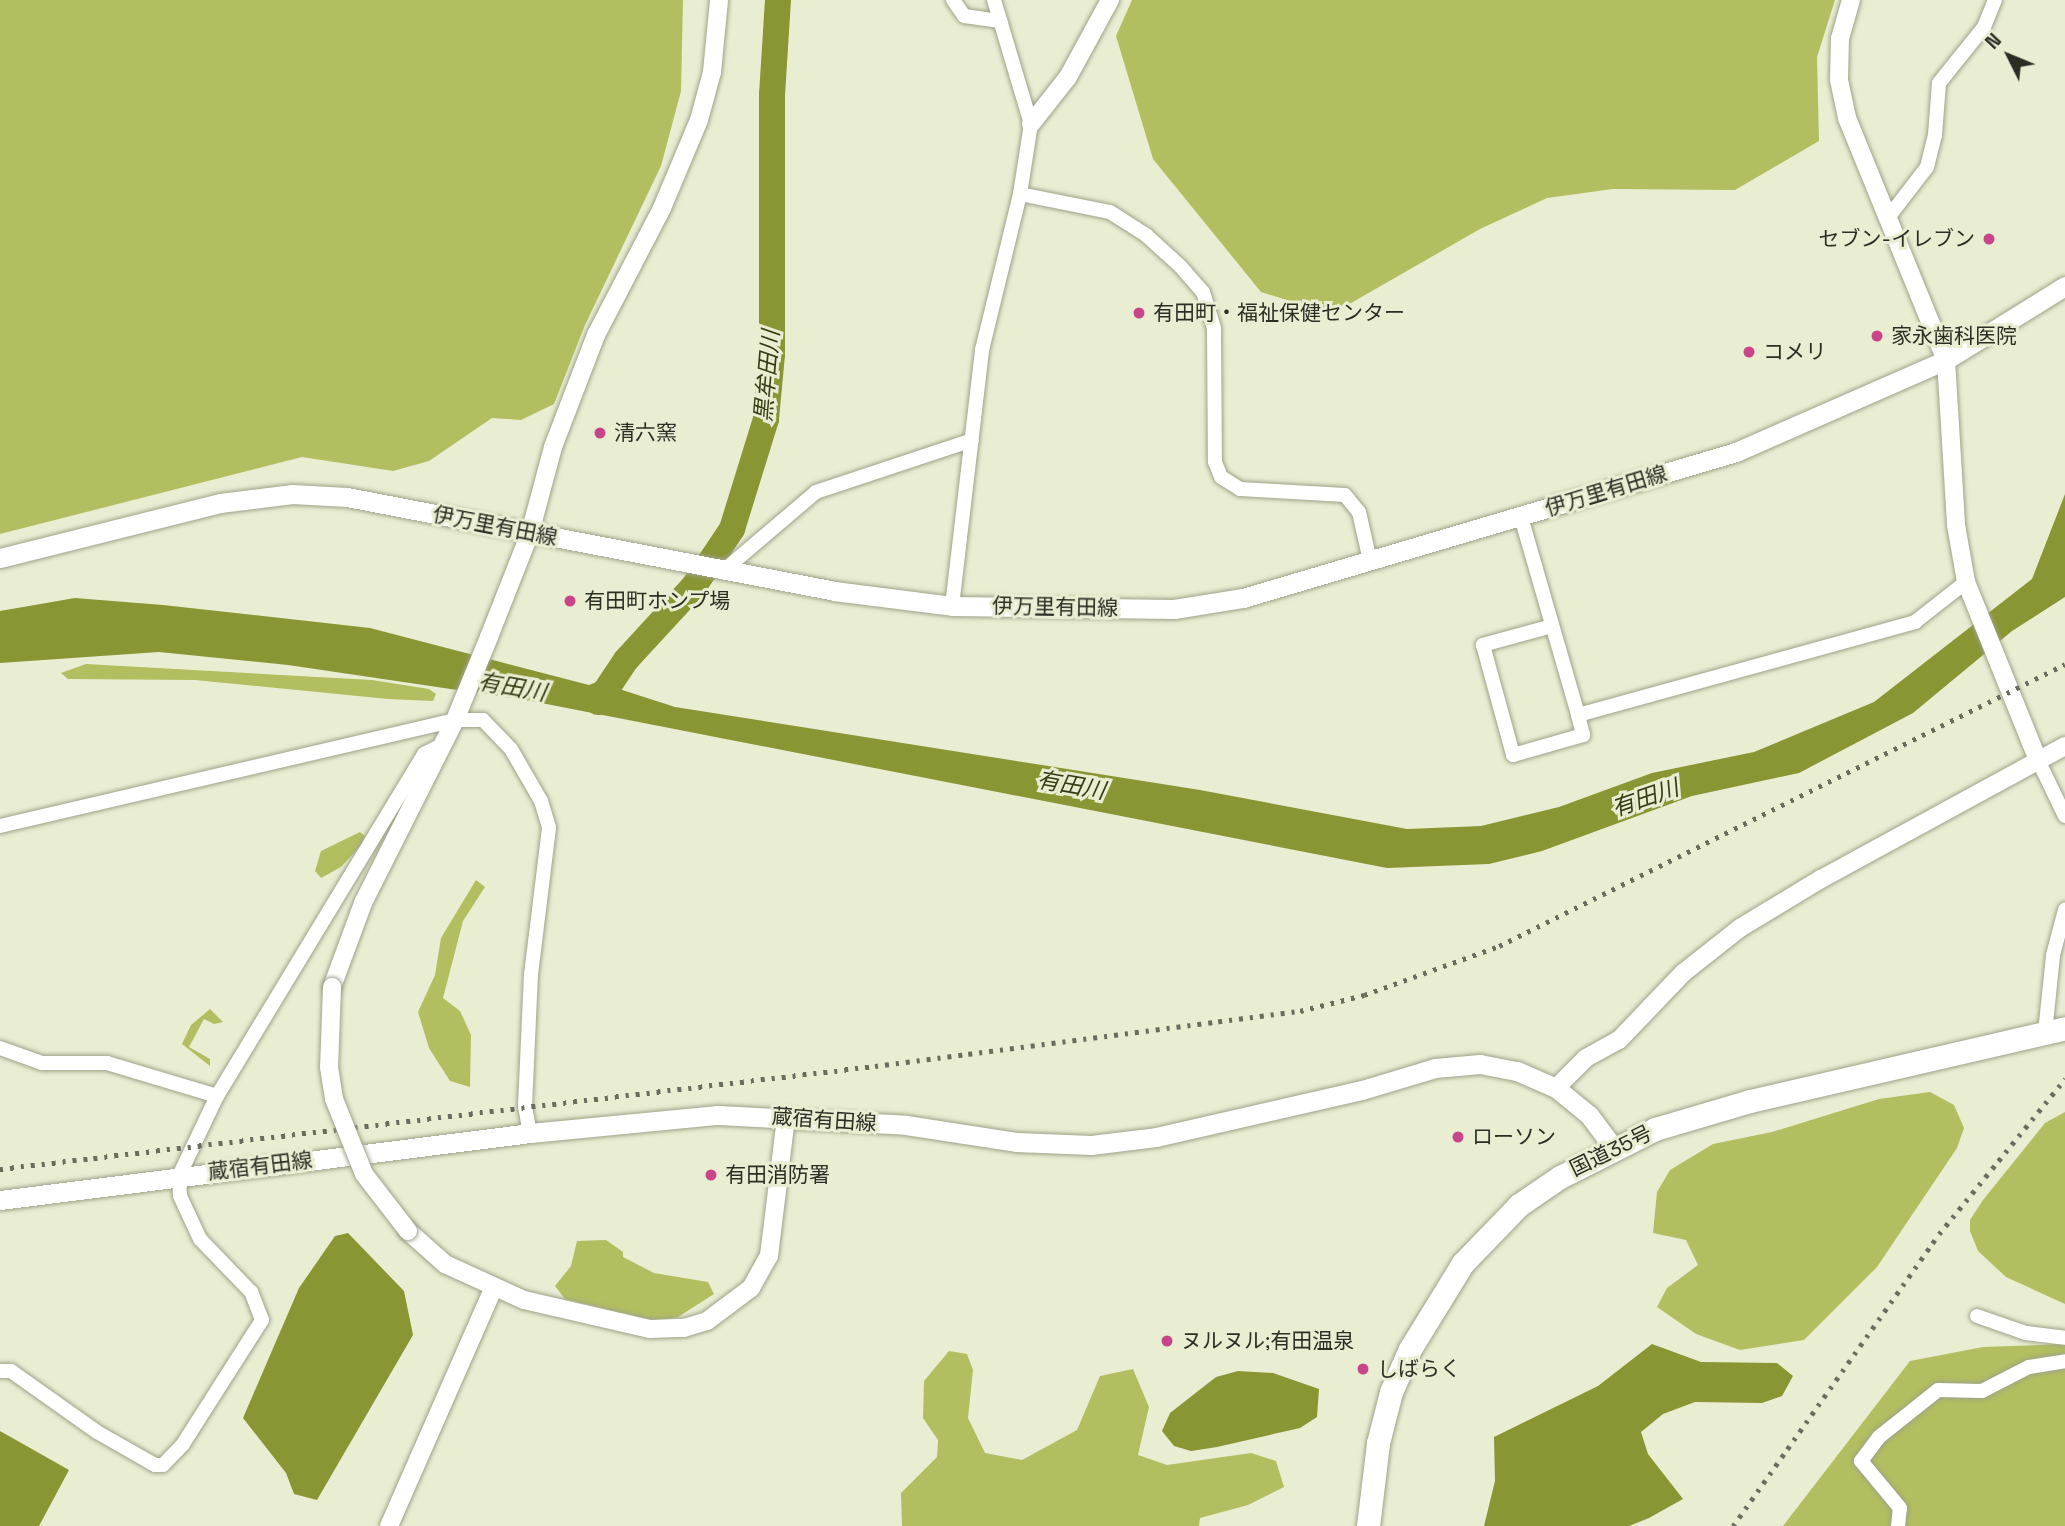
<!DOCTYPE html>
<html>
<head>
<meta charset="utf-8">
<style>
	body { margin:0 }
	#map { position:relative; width:2065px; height:1526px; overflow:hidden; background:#e9eed3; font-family:"Space Grotesk","Noto Sans JP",sans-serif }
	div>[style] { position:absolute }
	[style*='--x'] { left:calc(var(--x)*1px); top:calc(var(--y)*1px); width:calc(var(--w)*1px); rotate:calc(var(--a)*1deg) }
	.forest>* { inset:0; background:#b2be5f }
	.water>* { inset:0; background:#8a9534 }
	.river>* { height:26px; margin:-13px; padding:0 13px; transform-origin:13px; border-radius:13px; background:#8a9534 }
	.roads { filter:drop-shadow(0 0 2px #9ea289) drop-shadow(0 0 2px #9ea289) }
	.minor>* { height:14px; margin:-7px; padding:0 7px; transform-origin:7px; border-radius:7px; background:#fff }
	.tertiary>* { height:18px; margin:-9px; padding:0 9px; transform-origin:9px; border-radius:9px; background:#fff }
	.secondary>* { height:19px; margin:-9.5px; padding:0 9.5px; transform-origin:9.5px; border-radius:9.5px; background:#fff }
	.trunk>* { height:23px; margin:-11.5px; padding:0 11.5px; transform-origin:11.5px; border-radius:11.5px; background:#fff }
	.rail>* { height:4.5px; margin-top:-2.25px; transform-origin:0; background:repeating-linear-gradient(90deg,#6a6d5d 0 3.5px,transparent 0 10.5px) }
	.bridges { filter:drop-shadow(0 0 2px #9ea289) drop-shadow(0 0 2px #9ea289) }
	.tertiary-bridge>* { height:18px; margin:-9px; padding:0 9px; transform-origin:9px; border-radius:9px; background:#fff }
	.dots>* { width:19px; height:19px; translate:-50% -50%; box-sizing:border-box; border:4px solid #e9eed3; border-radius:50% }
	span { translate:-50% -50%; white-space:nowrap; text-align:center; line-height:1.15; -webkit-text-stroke:6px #e9eed3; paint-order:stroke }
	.poi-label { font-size:21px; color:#2c2e24 }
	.right { translate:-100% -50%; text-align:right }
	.left { translate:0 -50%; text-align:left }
	.street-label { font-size:21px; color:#2c2e24 }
	.water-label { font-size:23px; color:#373c14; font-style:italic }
	.north { position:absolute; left:1974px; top:21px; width:70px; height:70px; -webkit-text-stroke:5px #e9eed3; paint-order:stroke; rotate:313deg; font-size:19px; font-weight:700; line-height:28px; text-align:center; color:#2c2e24 }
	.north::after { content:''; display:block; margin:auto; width:24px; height:32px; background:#2c2e24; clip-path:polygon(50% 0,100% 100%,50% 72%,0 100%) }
</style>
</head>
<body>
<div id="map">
	<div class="forest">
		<div style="clip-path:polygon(0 0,683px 0,681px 91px,661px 166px,585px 325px,554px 404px,521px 420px,492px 418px,429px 461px,393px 471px,302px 457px,0 534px)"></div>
		<div style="clip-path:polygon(1132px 0,1835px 0,1817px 57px,1819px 141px,1735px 190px,1613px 189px,1547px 198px,1480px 229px,1332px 314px,1261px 292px,1153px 159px,1116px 36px)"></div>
		<div style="clip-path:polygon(86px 664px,372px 680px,429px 689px,436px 694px,433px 701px,388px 699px,195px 680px,68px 679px,61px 673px)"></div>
		<div style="clip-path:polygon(360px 832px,366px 837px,364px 842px,341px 867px,321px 878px,315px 871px,321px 851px)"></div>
		<div style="clip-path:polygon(476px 880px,485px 887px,463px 921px,443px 998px,460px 1011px,471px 1035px,470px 1087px,450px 1081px,429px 1048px,418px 1012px,435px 975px,441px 938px)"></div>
		<div style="clip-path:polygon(210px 1009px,223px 1022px,214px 1024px,204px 1019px,189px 1047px,210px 1059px,210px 1066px,182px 1044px,191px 1025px)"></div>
		<div style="clip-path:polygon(1930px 1092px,1954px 1105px,1964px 1128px,1957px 1148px,1877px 1267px,1804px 1340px,1740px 1350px,1696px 1334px,1657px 1307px,1667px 1288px,1698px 1265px,1686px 1240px,1653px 1233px,1657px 1192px,1670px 1170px,1713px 1144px,1772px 1132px,1879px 1099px)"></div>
		<div style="clip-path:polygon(2065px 1112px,2065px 1304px,2006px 1277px,1978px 1251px,1970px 1231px,1970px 1220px,1983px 1200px,2045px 1123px)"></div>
		<div style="clip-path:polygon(606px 1240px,623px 1252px,623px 1257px,654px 1273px,708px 1282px,714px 1294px,678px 1317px,656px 1321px,565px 1299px,555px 1286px,571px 1266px,577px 1241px)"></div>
		<div style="clip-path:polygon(2065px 1344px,2065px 1526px,1783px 1526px,1910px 1361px,1983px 1347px)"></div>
		<div style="clip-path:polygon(949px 1351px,967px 1354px,973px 1370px,968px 1418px,985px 1453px,1022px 1460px,1077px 1430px,1100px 1376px,1133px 1369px,1149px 1407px,1138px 1455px,1167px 1465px,1251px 1453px,1276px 1461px,1284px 1487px,1248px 1505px,1200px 1518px,1199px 1526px,902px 1526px,901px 1493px,937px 1457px,938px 1440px,923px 1418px,924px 1381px)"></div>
	</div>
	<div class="water">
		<div style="clip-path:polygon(2065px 494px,2065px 597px,2012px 631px,1913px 713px,1799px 773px,1692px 796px,1542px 851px,1489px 864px,1387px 868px,526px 700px,288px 665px,159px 652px,0 663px,0 611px,75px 598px,163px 605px,370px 628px,589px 685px,604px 679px,613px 687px,675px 707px,1200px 790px,1407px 829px,1481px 826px,1559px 807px,1652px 773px,1754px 752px,1874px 702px,2032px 579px)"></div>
		<div style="clip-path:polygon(348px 1233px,404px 1291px,413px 1335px,317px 1500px,294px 1494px,286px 1473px,243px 1418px,299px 1288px,335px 1236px)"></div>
		<div style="clip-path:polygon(1652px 1344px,1701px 1362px,1777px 1363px,1793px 1376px,1782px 1396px,1762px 1403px,1695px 1402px,1663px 1414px,1641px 1432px,1648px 1454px,1683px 1499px,1649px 1518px,1629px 1526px,1484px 1526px,1495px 1481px,1494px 1437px,1598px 1386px)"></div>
		<div style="clip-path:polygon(1238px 1371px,1273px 1373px,1319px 1389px,1317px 1417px,1300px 1428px,1217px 1447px,1191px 1451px,1174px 1446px,1162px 1431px,1170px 1413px,1216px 1377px)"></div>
		<div style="clip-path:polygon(0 1431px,69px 1470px,39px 1526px,0 1526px)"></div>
	</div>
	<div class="river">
		<div style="--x:598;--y:702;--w:50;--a:-56.3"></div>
		<div style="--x:626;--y:660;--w:100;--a:-47.4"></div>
		<div style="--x:694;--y:586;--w:69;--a:-56.3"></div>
		<div style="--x:732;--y:529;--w:115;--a:-72.8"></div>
		<div style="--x:766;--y:419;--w:65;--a:-84.7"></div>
		<div style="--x:772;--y:354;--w:259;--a:-90"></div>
		<div style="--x:772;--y:95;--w:95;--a:-86.4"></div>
	</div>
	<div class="roads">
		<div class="minor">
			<div style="--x:953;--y:0;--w:19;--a:55"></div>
			<div style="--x:964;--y:16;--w:37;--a:8"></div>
			<div style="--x:1020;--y:194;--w:92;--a:11.3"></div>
			<div style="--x:1110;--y:212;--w:43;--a:32.6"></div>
			<div style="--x:1146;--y:235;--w:47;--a:42.4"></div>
			<div style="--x:1181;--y:267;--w:33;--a:49"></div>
			<div style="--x:1203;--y:292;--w:38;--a:73"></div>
			<div style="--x:1214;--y:328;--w:134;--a:89.6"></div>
			<div style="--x:1215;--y:462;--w:16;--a:68"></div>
			<div style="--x:1221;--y:477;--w:22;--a:32"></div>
			<div style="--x:1240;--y:489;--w:105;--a:3.3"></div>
			<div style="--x:1345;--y:495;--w:22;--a:51"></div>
			<div style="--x:1359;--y:512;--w:50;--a:77.3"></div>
			<div style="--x:1887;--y:219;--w:66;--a:-52.4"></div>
			<div style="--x:1927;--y:167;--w:33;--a:-76"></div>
			<div style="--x:1935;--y:135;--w:52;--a:-85.6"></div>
			<div style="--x:1939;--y:83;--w:72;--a:-51.2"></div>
			<div style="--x:1984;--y:27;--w:29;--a:-68"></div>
			<div style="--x:1521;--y:517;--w:206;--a:73.9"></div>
			<div style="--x:1578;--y:715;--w:350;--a:-15.4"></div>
			<div style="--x:1915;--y:622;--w:65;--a:-38.1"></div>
			<div style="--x:722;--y:572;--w:123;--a:-40.4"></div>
			<div style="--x:816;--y:492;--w:164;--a:-18.4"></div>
			<div style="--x:952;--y:606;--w:258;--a:-83.3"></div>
			<div style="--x:982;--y:350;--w:161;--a:-76.3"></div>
			<div style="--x:1020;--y:194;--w:71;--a:-81.1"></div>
			<div style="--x:1031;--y:124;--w:129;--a:-106.6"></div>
			<div style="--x:1552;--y:626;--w:72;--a:164.6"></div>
			<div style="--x:1483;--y:645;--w:114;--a:74.7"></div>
			<div style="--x:1513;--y:755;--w:73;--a:-15.9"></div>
			<div style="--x:1583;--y:735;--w:21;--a:-104"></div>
			<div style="--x:2038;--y:760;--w:62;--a:64.3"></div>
			<div style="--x:0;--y:826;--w:467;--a:-13.1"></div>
			<div style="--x:455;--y:720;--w:28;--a:0"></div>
			<div style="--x:483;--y:720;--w:40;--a:46"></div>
			<div style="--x:511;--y:749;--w:60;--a:60"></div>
			<div style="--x:541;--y:801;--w:28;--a:73"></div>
			<div style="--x:549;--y:828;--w:147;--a:97"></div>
			<div style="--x:531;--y:974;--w:132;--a:92.6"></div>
			<div style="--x:525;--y:1106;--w:27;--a:80"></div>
			<div style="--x:2045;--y:1033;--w:78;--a:-84.1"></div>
			<div style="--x:2053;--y:955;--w:47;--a:-75.1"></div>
			<div style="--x:0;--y:1048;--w:45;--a:19.7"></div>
			<div style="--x:42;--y:1063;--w:65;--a:0"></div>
			<div style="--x:107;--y:1063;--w:115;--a:16.7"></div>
			<div style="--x:1977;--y:1316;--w:52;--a:19.1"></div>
			<div style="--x:2026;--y:1333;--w:39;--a:7"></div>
			<div style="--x:0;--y:1371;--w:11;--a:0"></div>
			<div style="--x:11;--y:1371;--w:105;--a:35.3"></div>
			<div style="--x:97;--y:1432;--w:67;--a:29.6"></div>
			<div style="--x:155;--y:1465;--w:8;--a:0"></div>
			<div style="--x:163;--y:1465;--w:29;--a:-46"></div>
			<div style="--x:183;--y:1444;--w:147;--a:-57.5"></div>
			<div style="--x:262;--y:1320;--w:30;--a:-111"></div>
			<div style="--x:251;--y:1292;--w:74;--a:-133.9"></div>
			<div style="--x:200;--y:1239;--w:47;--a:-114.9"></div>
			<div style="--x:180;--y:1196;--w:20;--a:-93"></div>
			<div style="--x:179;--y:1176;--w:89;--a:-64.6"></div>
			<div style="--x:217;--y:1096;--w:400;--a:-58.8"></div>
			<div style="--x:424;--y:754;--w:22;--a:-27"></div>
			<div style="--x:1898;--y:1526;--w:18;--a:-84"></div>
			<div style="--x:1900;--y:1508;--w:61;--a:-129.7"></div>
			<div style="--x:1861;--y:1461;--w:30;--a:-53"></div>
			<div style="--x:1879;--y:1437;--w:75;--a:-38.5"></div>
			<div style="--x:1938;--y:1390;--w:44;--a:1.3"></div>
			<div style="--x:1982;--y:1391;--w:53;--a:-27.1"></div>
			<div style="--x:2029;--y:1367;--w:36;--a:-9"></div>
		</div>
		<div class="tertiary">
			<div style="--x:1851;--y:0;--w:40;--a:106"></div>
			<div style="--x:1840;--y:38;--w:42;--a:91.4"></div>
			<div style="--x:1839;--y:80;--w:39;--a:78"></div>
			<div style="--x:1847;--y:118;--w:261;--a:67.8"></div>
			<div style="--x:1946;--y:360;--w:165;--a:86.5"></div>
			<div style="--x:1956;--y:525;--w:58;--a:80"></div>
			<div style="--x:1966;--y:582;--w:192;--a:68"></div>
			<div style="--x:1031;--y:124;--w:60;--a:-51.8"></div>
			<div style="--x:1068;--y:77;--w:88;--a:-61.4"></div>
			<div style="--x:332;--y:987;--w:90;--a:-69.7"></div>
			<div style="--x:363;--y:903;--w:205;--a:-63.3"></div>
			<div style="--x:455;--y:720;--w:90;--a:-67.7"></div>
			<div style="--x:489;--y:637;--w:112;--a:-68.5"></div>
			<div style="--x:530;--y:533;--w:89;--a:-75"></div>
			<div style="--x:553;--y:447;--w:120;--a:-69"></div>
			<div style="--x:596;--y:335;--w:143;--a:-62.5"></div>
			<div style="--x:662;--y:208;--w:95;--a:-67.2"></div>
			<div style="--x:699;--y:120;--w:50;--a:-74.8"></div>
			<div style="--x:712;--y:72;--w:72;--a:-84.4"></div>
			<div style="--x:1556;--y:1088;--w:42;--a:-45"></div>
			<div style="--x:1586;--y:1058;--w:38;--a:-29"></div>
			<div style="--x:1619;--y:1040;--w:93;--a:-46.3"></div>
			<div style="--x:1683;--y:973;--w:73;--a:-38.3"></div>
			<div style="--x:1740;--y:928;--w:95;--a:-31.2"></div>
			<div style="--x:1821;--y:879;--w:278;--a:-28.6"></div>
			<div style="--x:408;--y:1231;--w:50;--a:41.7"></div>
			<div style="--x:445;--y:1264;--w:87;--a:24.5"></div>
			<div style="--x:524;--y:1300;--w:129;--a:13"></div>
			<div style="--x:650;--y:1329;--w:34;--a:-2"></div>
			<div style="--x:684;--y:1328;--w:24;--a:-17"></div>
			<div style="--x:707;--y:1321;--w:55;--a:-36.9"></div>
			<div style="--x:751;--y:1288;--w:37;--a:-61"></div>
			<div style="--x:769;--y:1256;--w:140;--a:-83"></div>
			<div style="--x:389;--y:1526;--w:259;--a:-66.3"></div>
		</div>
		<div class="secondary">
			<div style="--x:0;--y:558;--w:227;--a:-14"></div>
			<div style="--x:220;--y:503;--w:73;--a:-7.1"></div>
			<div style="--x:292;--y:494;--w:55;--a:3.1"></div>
			<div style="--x:347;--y:497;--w:496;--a:10.9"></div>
			<div style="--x:834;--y:591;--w:119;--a:7.2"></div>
			<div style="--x:952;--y:606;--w:222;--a:0.8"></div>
			<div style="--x:1174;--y:609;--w:70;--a:-9.1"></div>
			<div style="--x:1243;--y:598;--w:514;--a:-16.5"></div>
			<div style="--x:1736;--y:452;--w:229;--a:-23.7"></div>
			<div style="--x:1946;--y:360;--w:140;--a:-31.9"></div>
			<div style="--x:0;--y:1200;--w:534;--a:-7.2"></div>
			<div style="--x:530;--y:1133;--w:189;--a:-5.5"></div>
			<div style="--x:718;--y:1115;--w:188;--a:3"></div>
			<div style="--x:906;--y:1125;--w:111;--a:8.8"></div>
			<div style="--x:1016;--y:1142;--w:75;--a:2.3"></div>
			<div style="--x:1091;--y:1145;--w:65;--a:-7"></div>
			<div style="--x:1156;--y:1137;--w:211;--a:-12.9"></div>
			<div style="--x:1362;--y:1090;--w:76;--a:-16.8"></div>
			<div style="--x:1435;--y:1068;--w:45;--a:-5.1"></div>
			<div style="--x:1480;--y:1064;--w:38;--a:11"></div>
			<div style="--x:1517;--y:1071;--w:43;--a:23.6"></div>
			<div style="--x:1556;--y:1088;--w:43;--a:39.3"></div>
			<div style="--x:1589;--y:1115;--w:40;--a:53"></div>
		</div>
		<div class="trunk">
			<div style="--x:1368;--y:1526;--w:84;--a:-83.1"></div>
			<div style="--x:1378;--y:1443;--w:53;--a:-75.7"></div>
			<div style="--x:1391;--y:1392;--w:47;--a:-66.2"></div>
			<div style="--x:1410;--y:1349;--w:101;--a:-58.4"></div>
			<div style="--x:1463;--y:1263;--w:81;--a:-46"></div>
			<div style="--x:1519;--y:1205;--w:50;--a:-34.3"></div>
			<div style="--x:1560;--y:1177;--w:106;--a:-26.8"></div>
			<div style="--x:1655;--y:1129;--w:99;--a:-16.4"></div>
			<div style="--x:1750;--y:1101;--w:323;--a:-13"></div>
		</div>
	</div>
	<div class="rail">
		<div style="--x:0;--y:1169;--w:881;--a:-6.71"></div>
		<div style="--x:875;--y:1066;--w:429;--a:-7.4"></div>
		<div style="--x:1300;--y:1011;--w:66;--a:-14"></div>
		<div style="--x:1364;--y:995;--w:144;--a:-19.9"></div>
		<div style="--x:1499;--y:946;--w:632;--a:-26.48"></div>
		<div style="--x:1733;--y:1526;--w:357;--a:-54.8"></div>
		<div style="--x:1939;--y:1234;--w:200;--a:-50.9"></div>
	</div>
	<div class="bridges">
		<div class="tertiary-bridge">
			<div style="--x:332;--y:987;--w:80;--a:92.1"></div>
			<div style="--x:329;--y:1067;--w:32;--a:81"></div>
			<div style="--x:334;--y:1099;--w:81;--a:68.2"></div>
			<div style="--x:364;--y:1174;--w:72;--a:52.3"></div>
		</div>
	</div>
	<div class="dots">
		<div style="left:1989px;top:239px;background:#c9458a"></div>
		<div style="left:1139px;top:313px;background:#c9458a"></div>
		<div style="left:1877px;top:336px;background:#c9458a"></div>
		<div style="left:1749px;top:352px;background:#c9458a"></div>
		<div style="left:600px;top:433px;background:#c9458a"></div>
		<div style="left:570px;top:601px;background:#c9458a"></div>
		<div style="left:1458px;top:1137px;background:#c9458a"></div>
		<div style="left:711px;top:1175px;background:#c9458a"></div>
		<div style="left:1167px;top:1341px;background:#c9458a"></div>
		<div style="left:1363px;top:1369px;background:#c9458a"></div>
	</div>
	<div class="poi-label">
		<span class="right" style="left:1975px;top:239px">セブン-イレブン</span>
		<span class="left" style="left:1153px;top:313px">有田町・福祉保健センター</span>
		<span class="left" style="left:1891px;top:336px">家永歯科医院</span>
		<span class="left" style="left:1763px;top:352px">コメリ</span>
		<span class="left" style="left:614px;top:433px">清六窯</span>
		<span class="left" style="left:584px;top:601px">有田町ホンプ場</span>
		<span class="left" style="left:1472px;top:1137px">ローソン</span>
		<span class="left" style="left:725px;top:1175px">有田消防署</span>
		<span class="left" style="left:1181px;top:1341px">ヌルヌル;有田温泉</span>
		<span class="left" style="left:1377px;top:1369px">しばらく</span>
	</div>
	<div class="street-label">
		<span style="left:1606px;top:491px;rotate:-17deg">伊万里有田線</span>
		<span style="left:495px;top:526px;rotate:11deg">伊万里有田線</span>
		<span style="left:1055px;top:607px;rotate:1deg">伊万里有田線</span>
		<span style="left:824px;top:1120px;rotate:4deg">蔵宿有田線</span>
		<span style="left:1611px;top:1151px;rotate:-26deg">国道35号</span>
		<span style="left:260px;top:1166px;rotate:-7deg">蔵宿有田線</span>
	</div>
	<div class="water-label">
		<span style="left:767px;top:376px;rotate:-85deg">黒牟田川</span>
		<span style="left:512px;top:687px;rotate:10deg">有田川</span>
		<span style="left:1071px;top:785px;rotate:10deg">有田川</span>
		<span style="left:1645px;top:798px;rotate:-19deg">有田川</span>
	</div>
	<div class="north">N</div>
</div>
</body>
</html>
